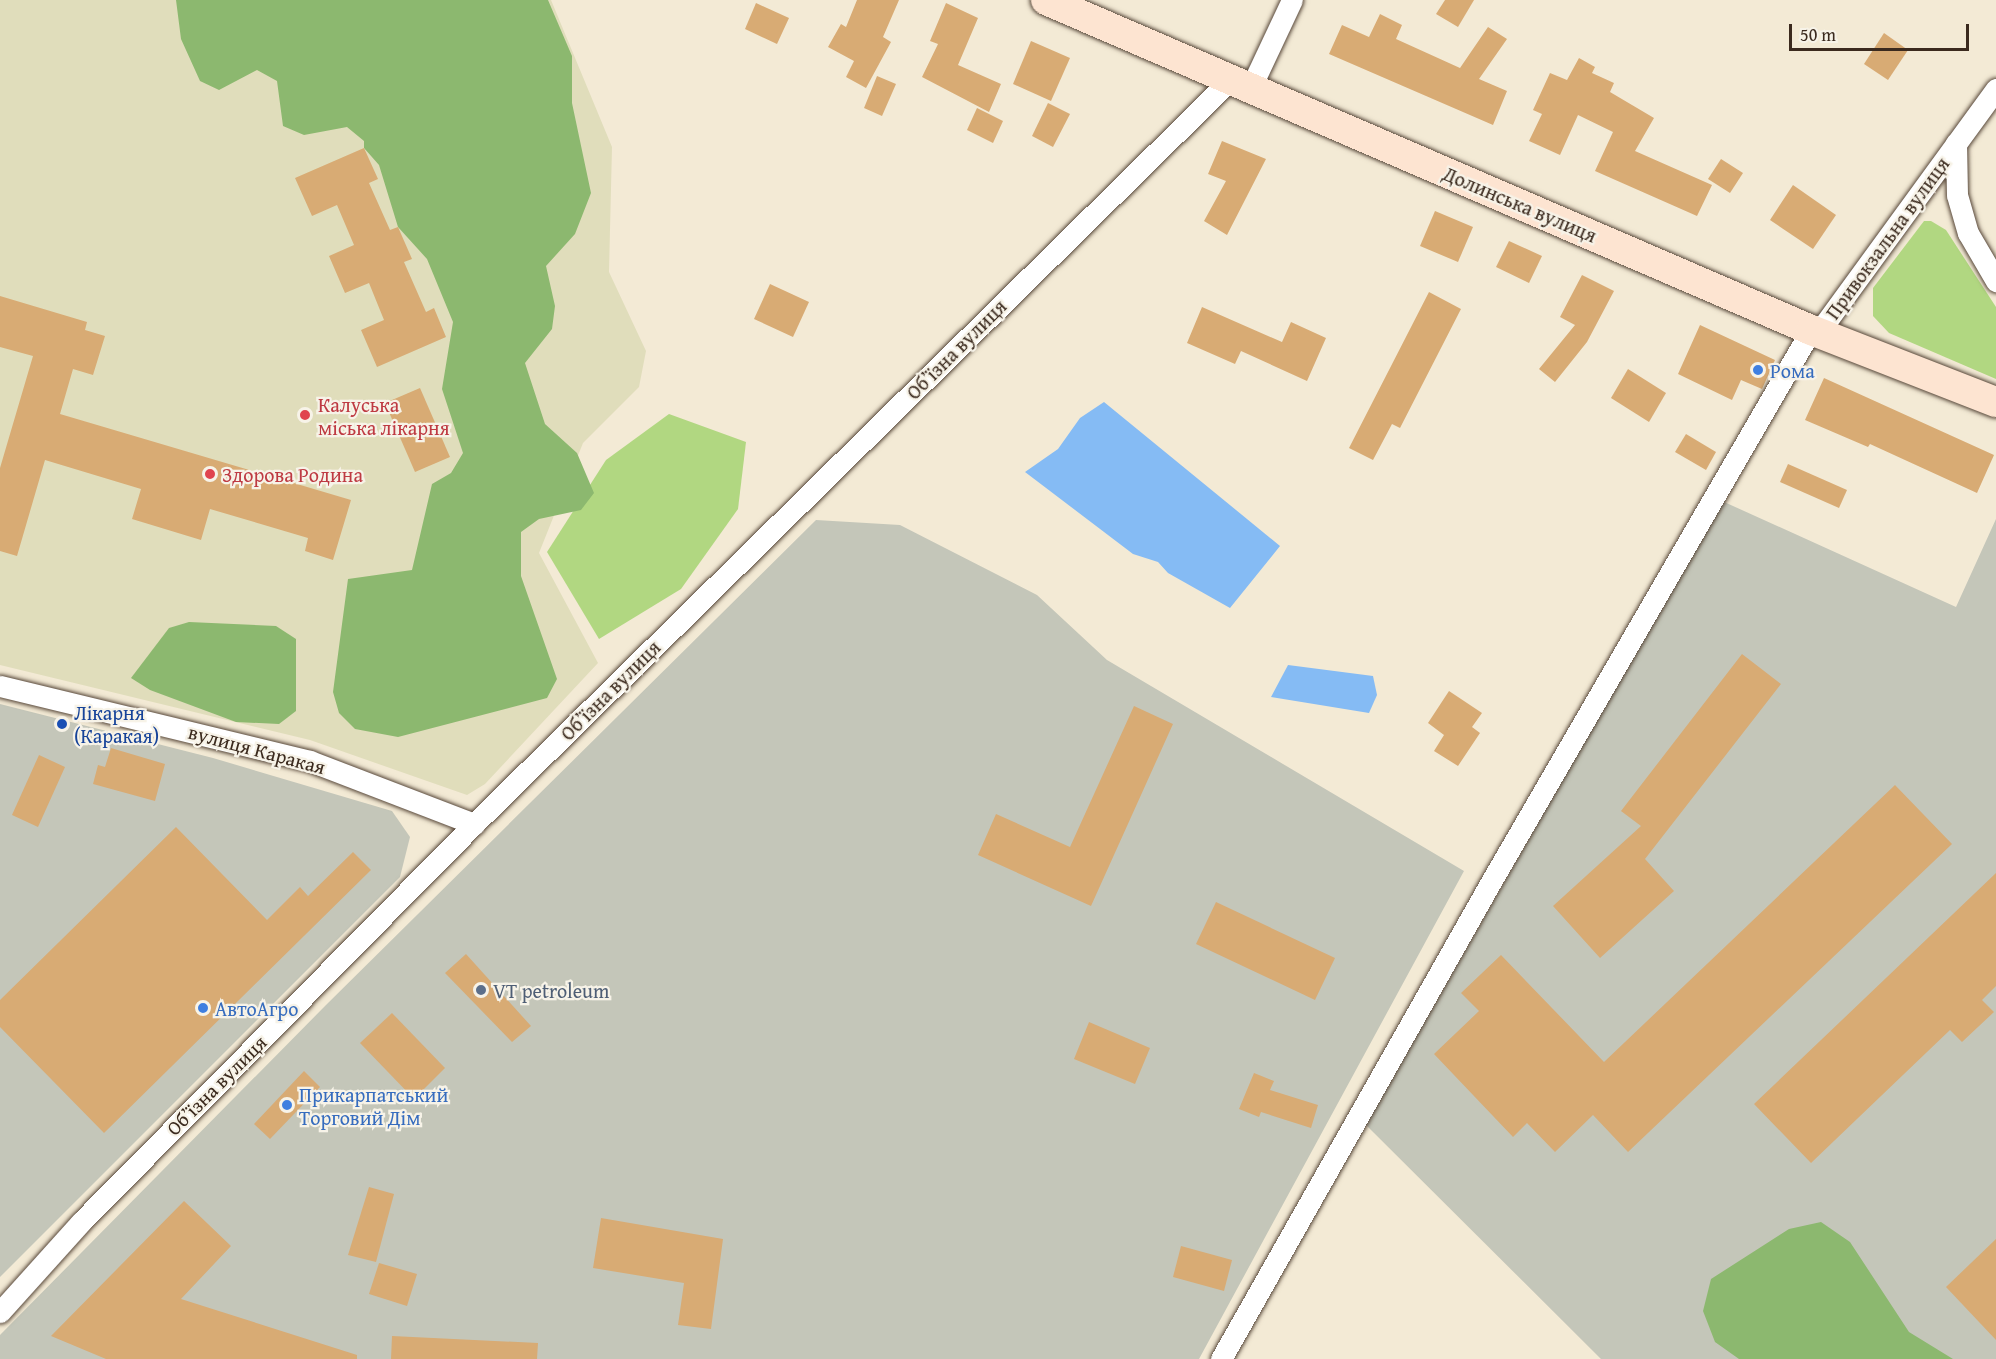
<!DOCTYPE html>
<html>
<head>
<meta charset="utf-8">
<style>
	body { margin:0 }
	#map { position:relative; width:1996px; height:1359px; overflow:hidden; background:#f3ead5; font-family:"Gentium Book Plus",serif }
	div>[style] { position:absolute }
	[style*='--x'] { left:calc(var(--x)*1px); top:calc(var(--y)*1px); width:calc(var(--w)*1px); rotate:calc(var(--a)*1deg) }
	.built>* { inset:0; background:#e0ddbb }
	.industrial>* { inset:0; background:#c4c6b9 }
	.green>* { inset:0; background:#b1d781 }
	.forest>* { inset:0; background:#8cb86f }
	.water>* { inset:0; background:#85bbf4 }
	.building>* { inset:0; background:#d8ab74 }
	.roads { filter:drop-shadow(0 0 2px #574739) drop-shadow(0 0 2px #574739) }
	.street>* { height:21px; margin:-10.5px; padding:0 10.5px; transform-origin:10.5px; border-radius:10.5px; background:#fff }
	.secondary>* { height:30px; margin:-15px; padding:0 15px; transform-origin:15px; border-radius:15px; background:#fde4d1 }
	.dots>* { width:16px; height:16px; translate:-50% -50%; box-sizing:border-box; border:3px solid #f7f3e8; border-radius:50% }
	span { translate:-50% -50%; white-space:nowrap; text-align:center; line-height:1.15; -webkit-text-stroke:4.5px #f7f3e8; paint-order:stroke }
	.street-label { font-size:20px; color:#3b2a1e }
	.shop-label { font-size:20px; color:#366cbe }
	.left { translate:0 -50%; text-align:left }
	.health-label { font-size:20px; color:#be3a42 }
	.transit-label { font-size:20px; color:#164399 }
	.service-label { font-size:20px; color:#4e5e75 }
	.scale { position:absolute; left:1789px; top:24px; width:180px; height:27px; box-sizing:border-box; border:3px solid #3b2a1e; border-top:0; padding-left:8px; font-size:18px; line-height:21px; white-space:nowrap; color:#3b2a1e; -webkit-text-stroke:4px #f7f3e8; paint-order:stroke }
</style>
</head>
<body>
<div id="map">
	<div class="built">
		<div style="clip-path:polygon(0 0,551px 0,612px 147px,609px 272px,646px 351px,639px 387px,583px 443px,539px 553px,598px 663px,485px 784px,467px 795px,310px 740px,0 665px)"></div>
	</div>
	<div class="industrial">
		<div style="clip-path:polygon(1722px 501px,1956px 607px,1996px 519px,1996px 1359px,1601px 1359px,1366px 1125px)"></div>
		<div style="clip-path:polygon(816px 520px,900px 525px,1037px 595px,1107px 660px,1464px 871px,1199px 1359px,0 1359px,0 1335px,326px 1005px)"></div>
		<div style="clip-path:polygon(0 704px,213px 758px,392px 811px,410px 837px,400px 877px,0 1277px)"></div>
	</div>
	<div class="green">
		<div style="clip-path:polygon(1924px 221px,1931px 221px,1946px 230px,1996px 307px,1996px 379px,1889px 333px,1873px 316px,1873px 288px)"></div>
		<div style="clip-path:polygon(669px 414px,746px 442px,738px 509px,681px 589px,599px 639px,547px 552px,606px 460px)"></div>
	</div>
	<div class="forest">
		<div style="clip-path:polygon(176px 0,548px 0,572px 56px,572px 103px,591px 193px,575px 234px,546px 266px,555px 306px,552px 329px,525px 363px,545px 424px,577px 453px,594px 493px,581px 510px,539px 519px,521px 532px,521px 576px,557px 679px,547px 698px,398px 737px,355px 729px,339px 713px,333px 692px,348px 579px,412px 570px,432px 484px,451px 473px,463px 453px,442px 389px,453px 322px,427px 259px,398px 227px,379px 165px,364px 148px,364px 141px,347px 127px,304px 135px,283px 126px,277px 81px,257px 70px,219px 90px,200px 81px,181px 39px)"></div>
		<div style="clip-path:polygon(189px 622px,276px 626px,296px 639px,296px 711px,279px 724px,236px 722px,150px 690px,131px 678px,169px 628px)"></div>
		<div style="clip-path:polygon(1821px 1222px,1850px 1242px,1909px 1332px,1953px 1359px,1739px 1359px,1715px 1342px,1703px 1311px,1711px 1279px,1789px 1229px)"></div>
	</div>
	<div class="water">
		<div style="clip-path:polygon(1104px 402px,1280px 546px,1230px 608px,1168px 573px,1158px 562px,1133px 554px,1025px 472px,1058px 449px,1080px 418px)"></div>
		<div style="clip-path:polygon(1288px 665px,1373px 676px,1377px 695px,1369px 713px,1271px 697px)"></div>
	</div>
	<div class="building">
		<div style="clip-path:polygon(857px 0,899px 0,883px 37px,891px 42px,866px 88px,846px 77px,854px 61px,828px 47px,841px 24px,846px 27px)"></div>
		<div style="clip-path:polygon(1445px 0,1474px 0,1458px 27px,1436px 14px)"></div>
		<div style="clip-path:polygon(756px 3px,789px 18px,777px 44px,745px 29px)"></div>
		<div style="clip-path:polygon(946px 3px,978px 18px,958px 65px,1001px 84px,989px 112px,922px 77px,938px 44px,930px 41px)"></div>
		<div style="clip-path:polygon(1380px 14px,1402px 25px,1396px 39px,1460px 68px,1488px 27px,1507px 39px,1479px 79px,1507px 91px,1493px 125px,1329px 54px,1342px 25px,1369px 37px)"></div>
		<div style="clip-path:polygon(1884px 33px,1908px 50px,1888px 80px,1864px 64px)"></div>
		<div style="clip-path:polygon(1031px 41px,1070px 58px,1051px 101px,1013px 84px)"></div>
		<div style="clip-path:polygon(1579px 58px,1595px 67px,1592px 73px,1614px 83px,1610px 92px,1654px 118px,1635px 151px,1712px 185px,1697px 216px,1595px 171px,1613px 132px,1578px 115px,1560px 155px,1529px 141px,1542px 114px,1533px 110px,1550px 73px,1567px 80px)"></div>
		<div style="clip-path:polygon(877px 76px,896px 84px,882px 116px,864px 108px)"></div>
		<div style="clip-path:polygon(1048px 103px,1070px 114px,1053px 147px,1032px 136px)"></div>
		<div style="clip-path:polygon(977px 108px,1003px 121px,993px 143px,967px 130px)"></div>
		<div style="clip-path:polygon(1222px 141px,1266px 159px,1227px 235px,1204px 221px,1226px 181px,1208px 174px)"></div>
		<div style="clip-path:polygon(364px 148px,378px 179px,369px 183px,390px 230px,398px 227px,412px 259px,404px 262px,426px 312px,434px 308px,446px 337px,377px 367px,361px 330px,384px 320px,369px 283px,345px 293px,329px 256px,354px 245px,337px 205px,312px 216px,295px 178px)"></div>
		<div style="clip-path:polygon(1721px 159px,1743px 173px,1730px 193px,1708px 179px)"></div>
		<div style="clip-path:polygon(1793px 185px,1836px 215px,1813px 249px,1770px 220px)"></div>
		<div style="clip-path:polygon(1435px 211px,1473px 227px,1458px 262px,1420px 246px)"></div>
		<div style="clip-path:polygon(1509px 241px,1542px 256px,1529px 283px,1496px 267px)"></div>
		<div style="clip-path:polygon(1582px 275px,1614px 291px,1587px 342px,1555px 382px,1539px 369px,1575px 325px,1560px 317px)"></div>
		<div style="clip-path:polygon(770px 284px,809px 302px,793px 337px,754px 319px)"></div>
		<div style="clip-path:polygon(1429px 292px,1461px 309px,1400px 428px,1392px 424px,1373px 460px,1349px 448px)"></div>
		<div style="clip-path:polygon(0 296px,87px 322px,85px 330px,105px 336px,93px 375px,73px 369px,60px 414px,351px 500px,333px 560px,305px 551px,308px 538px,210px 509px,201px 540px,132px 519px,141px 489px,45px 460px,17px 556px,0 551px,0 468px,33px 356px,0 347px)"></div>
		<div style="clip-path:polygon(1202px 307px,1282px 342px,1291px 322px,1326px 338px,1307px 381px,1241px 351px,1235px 364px,1187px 343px)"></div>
		<div style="clip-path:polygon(1700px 325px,1775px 360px,1762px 389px,1741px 380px,1732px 400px,1678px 374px)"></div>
		<div style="clip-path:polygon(1628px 369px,1666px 393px,1649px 422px,1611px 398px)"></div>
		<div style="clip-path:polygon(1824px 378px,1994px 455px,1977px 493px,1870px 444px,1868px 447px,1805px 420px)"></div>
		<div style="clip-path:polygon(420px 388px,450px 457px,415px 472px,385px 403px)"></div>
		<div style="clip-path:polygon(1686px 434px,1716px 452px,1706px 470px,1675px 452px)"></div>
		<div style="clip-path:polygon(1788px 464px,1847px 490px,1839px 508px,1780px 482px)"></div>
		<div style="clip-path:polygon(1742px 654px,1781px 684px,1645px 859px,1674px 891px,1600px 958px,1553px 906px,1641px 826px,1621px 811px)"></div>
		<div style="clip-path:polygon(1449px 691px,1482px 713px,1472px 727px,1480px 733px,1458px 766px,1434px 751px,1444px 735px,1428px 723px)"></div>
		<div style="clip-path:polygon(1134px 706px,1173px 724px,1091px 906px,978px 855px,996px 814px,1070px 847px)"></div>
		<div style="clip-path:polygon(111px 748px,165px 764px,155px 801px,93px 784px,98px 765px,105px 767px)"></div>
		<div style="clip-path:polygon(39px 755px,65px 767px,38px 827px,12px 815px)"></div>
		<div style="clip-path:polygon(1895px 785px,1952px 844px,1628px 1152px,1593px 1115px,1555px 1152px,1527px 1123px,1513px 1137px,1434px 1054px,1479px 1011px,1461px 993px,1501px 955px,1604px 1062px)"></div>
		<div style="clip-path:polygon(176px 827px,267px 920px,300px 887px,308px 896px,353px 852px,371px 870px,104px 1133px,0 1027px,0 1000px)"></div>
		<div style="clip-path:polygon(1996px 873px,1996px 986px,1982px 1000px,1994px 1012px,1962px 1042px,1950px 1030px,1811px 1163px,1754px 1104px)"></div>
		<div style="clip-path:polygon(1216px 902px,1335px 958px,1315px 1000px,1196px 944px)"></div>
		<div style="clip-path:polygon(466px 954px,531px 1026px,512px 1042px,445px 973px)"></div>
		<div style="clip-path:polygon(392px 1013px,445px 1068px,414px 1099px,360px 1043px)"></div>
		<div style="clip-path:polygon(1089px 1022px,1150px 1048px,1135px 1084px,1074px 1059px)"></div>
		<div style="clip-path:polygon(304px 1071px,320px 1087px,270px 1139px,254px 1124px)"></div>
		<div style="clip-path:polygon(1254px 1073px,1274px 1081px,1270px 1090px,1318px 1105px,1311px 1128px,1261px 1112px,1259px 1117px,1239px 1109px)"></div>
		<div style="clip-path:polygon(369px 1187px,394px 1194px,376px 1262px,348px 1255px)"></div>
		<div style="clip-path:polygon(184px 1201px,231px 1246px,181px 1299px,357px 1355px,357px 1359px,106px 1359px,51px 1336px)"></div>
		<div style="clip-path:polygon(601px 1218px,723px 1239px,711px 1329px,678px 1325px,684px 1283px,593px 1268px)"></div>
		<div style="clip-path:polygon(1996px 1239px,1996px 1340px,1946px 1287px)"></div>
		<div style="clip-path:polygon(1181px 1246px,1232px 1260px,1224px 1291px,1173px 1277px)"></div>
		<div style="clip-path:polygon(379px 1263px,417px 1274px,407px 1306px,369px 1294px)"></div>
		<div style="clip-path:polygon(392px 1336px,538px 1343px,537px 1359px,391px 1359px)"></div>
	</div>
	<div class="roads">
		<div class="street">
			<div style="--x:1251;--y:87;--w:96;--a:-64.8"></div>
			<div style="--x:1956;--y:143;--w:52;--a:88.9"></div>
			<div style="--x:1957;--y:195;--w:40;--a:74"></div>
			<div style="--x:1968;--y:233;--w:56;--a:59.7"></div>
			<div style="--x:1818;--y:333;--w:302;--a:-53.9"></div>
			<div style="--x:0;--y:686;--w:319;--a:13.6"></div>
			<div style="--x:310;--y:761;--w:176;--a:21"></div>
			<div style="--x:0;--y:1312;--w:121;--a:-48"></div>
			<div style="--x:81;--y:1222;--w:559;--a:-45.36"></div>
			<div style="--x:474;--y:824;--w:1062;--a:-44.54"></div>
			<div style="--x:1221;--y:1359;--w:550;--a:-60.5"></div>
			<div style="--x:1492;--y:880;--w:636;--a:-59.89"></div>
		</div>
		<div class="secondary">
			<div style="--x:1046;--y:0;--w:833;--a:23.33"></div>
			<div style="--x:1811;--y:330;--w:199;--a:21.3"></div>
		</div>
	</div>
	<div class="dots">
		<div style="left:1758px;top:370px;background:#3f7fe0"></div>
		<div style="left:305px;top:415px;background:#e0444e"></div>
		<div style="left:210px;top:474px;background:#e0444e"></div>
		<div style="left:62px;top:724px;background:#1a4fb4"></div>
		<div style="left:481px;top:990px;background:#5c6f8a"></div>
		<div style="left:203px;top:1008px;background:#3f7fe0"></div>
		<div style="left:287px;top:1105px;background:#3f7fe0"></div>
	</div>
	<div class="street-label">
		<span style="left:1520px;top:204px;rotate:23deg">Долинська вулиця</span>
		<span style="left:1887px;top:238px;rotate:-54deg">Привокзальна вулиця</span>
		<span style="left:956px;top:349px;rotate:-45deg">Обʼїзна вулиця</span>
		<span style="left:610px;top:690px;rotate:-45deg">Обʼїзна вулиця</span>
		<span style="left:257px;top:749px;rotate:15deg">вулиця Каракая</span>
		<span style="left:216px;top:1085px;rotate:-45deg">Обʼїзна вулиця</span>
	</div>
	<div class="shop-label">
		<span class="left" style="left:1770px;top:370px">Рома</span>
		<span class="left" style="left:215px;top:1008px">АвтоАгро</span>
		<span class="left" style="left:299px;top:1106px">Прикарпатський<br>Торговий Дім</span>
	</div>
	<div class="health-label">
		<span class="left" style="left:318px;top:416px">Калуська<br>міська лікарня</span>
		<span class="left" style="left:222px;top:474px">Здорова Родина</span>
	</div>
	<div class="transit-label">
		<span class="left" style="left:74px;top:724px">Лікарня<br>(Каракая)</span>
	</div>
	<div class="service-label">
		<span class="left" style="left:493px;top:990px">VT petroleum</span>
	</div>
	<div class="scale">50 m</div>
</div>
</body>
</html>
